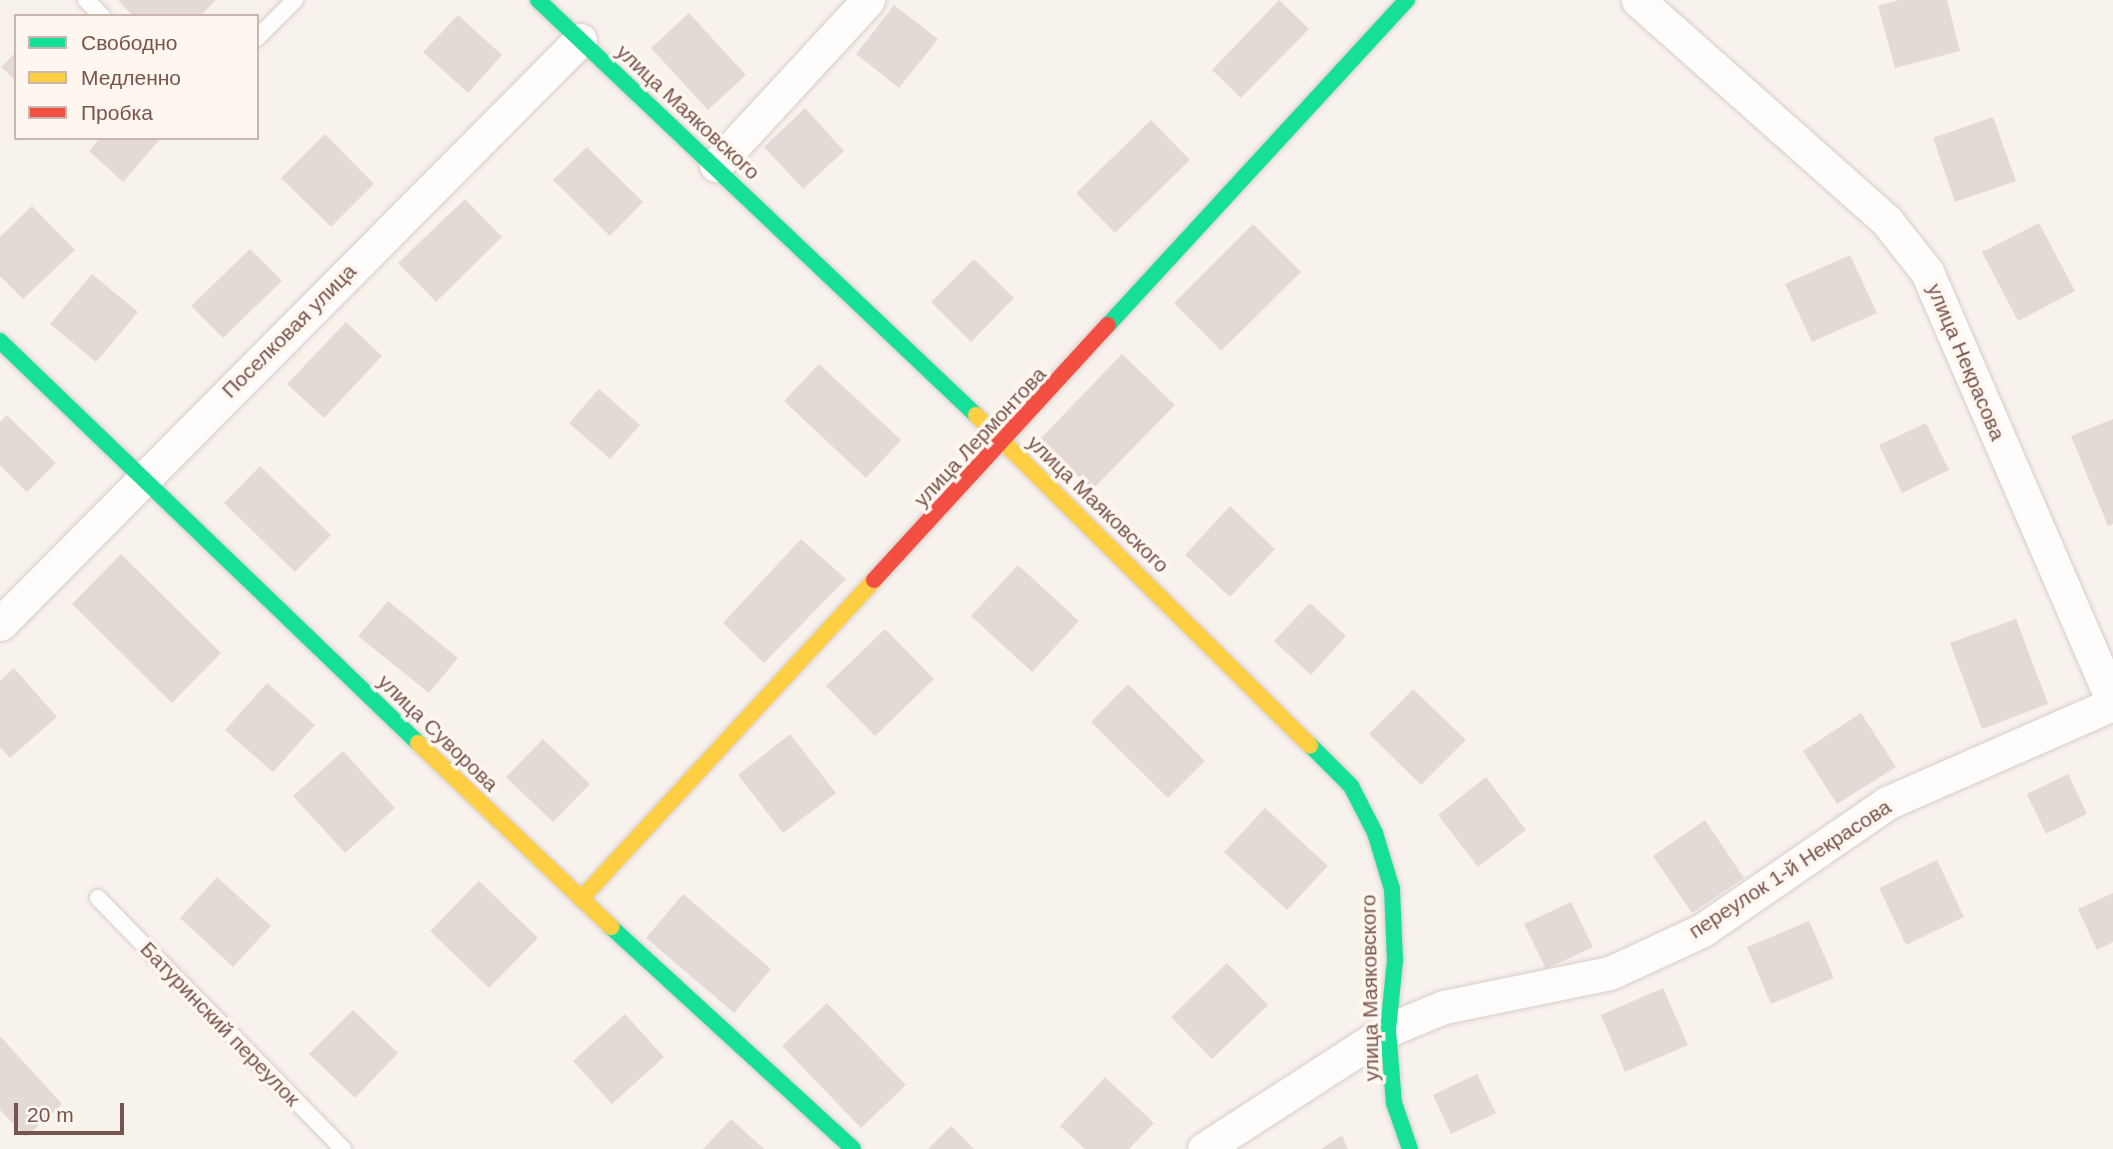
<!DOCTYPE html>
<html>
<head>
<meta charset="utf-8">
<style>
	body { margin:0 }
	#map { position:relative; width:2113px; height:1149px; overflow:hidden; background:#f8f2ed; font-family:Helvetica,sans-serif }
	div>[style] { position:absolute }
	[style*='--x'] { left:calc(var(--x)*1px); top:calc(var(--y)*1px); width:calc(var(--w)*1px); rotate:calc(var(--a)*1deg) }
	.building>* { inset:0; background:#e4dad5 }
	.roads { filter:drop-shadow(0 0 2px #d6cdca) drop-shadow(0 0 2px #d6cdca) }
	.lane>* { height:16px; margin:-8px; padding:0 8px; transform-origin:8px; border-radius:8px; background:#fefdfc }
	.street>* { height:33px; margin:-16.5px; padding:0 16.5px; transform-origin:16.5px; border-radius:16.5px; background:#fefdfc }
	.fast>* { height:16px; margin:-8px; padding:0 8px; transform-origin:8px; border-radius:8px; background:#16e098 }
	.slow>* { height:16px; margin:-8px; padding:0 8px; transform-origin:8px; border-radius:8px; background:#ffcf43 }
	.jam>* { height:16px; margin:-8px; padding:0 8px; transform-origin:8px; border-radius:8px; background:#f24e42 }
	span { translate:-50% -50%; white-space:nowrap; text-align:center; line-height:1.15; -webkit-text-stroke:7px #fff6f0; paint-order:stroke }
	.street-label { font-size:21px; color:#76554d }
	.legend { position:absolute; left:14px; top:14px; width:245px; height:126px; box-sizing:border-box; background:#fff6f0; border:2px solid #c8b6af; margin:0; padding:9px 12px; list-style:none; font-size:21px; color:#76554d }
	.legend li { display:flex; align-items:center; gap:14px; height:35px }
	.legend b { width:35px; border:2px solid #c8b6af }
	.scale { position:absolute; left:14px; top:1103px; width:110px; height:32px; box-sizing:border-box; border:4px solid #76554d; border-top:0; padding-left:9px; font-size:21px; line-height:24px; white-space:nowrap; color:#76554d; -webkit-text-stroke:5px #fff6f0; paint-order:stroke }
</style>
</head>
<body>
<div id="map">
	<div class="building">
		<div style="clip-path:polygon(118px 0,216px 0,200px 16px,133px 16px)"></div>
		<div style="clip-path:polygon(1279px 0,1309px 29px,1241px 98px,1212px 70px)"></div>
		<div style="clip-path:polygon(1899px 0,1947px 0,1960px 51px,1895px 68px,1878px 6px)"></div>
		<div style="clip-path:polygon(894px 5px,938px 39px,899px 88px,856px 54px)"></div>
		<div style="clip-path:polygon(689px 13px,746px 75px,708px 110px,651px 48px)"></div>
		<div style="clip-path:polygon(458px 15px,502px 55px,468px 93px,423px 52px)"></div>
		<div style="clip-path:polygon(16px 52px,16px 81px,1px 67px)"></div>
		<div style="clip-path:polygon(805px 108px,844px 151px,803px 189px,764px 147px)"></div>
		<div style="clip-path:polygon(1993px 117px,2016px 181px,1955px 202px,1933px 138px)"></div>
		<div style="clip-path:polygon(1151px 120px,1190px 160px,1115px 233px,1076px 193px)"></div>
		<div style="clip-path:polygon(325px 134px,374px 184px,331px 227px,281px 178px)"></div>
		<div style="clip-path:polygon(100px 138px,161px 138px,123px 182px,89px 151px)"></div>
		<div style="clip-path:polygon(587px 147px,643px 202px,610px 236px,553px 180px)"></div>
		<div style="clip-path:polygon(465px 199px,502px 237px,436px 302px,398px 263px)"></div>
		<div style="clip-path:polygon(32px 206px,75px 250px,23px 299px,0 276px,0 237px)"></div>
		<div style="clip-path:polygon(2039px 223px,2075px 291px,2018px 321px,1982px 252px)"></div>
		<div style="clip-path:polygon(1253px 224px,1301px 272px,1221px 351px,1174px 303px)"></div>
		<div style="clip-path:polygon(250px 249px,282px 281px,223px 338px,191px 306px)"></div>
		<div style="clip-path:polygon(1850px 255px,1877px 313px,1812px 342px,1785px 284px)"></div>
		<div style="clip-path:polygon(974px 259px,1014px 298px,971px 342px,931px 302px)"></div>
		<div style="clip-path:polygon(92px 274px,138px 312px,96px 362px,50px 324px)"></div>
		<div style="clip-path:polygon(346px 322px,382px 356px,324px 418px,287px 384px)"></div>
		<div style="clip-path:polygon(1122px 354px,1175px 405px,1092px 490px,1040px 439px)"></div>
		<div style="clip-path:polygon(819px 364px,901px 440px,866px 478px,784px 401px)"></div>
		<div style="clip-path:polygon(599px 389px,640px 425px,610px 459px,569px 423px)"></div>
		<div style="clip-path:polygon(7px 415px,56px 463px,27px 492px,0 465px,0 422px)"></div>
		<div style="clip-path:polygon(2113px 419px,2113px 524px,2108px 526px,2071px 436px)"></div>
		<div style="clip-path:polygon(1926px 423px,1949px 470px,1902px 493px,1879px 445px)"></div>
		<div style="clip-path:polygon(260px 466px,331px 535px,295px 572px,224px 503px)"></div>
		<div style="clip-path:polygon(1230px 506px,1275px 549px,1230px 597px,1185px 555px)"></div>
		<div style="clip-path:polygon(801px 539px,846px 579px,764px 663px,723px 623px)"></div>
		<div style="clip-path:polygon(121px 554px,221px 653px,172px 703px,72px 604px)"></div>
		<div style="clip-path:polygon(1018px 565px,1079px 621px,1032px 672px,971px 616px)"></div>
		<div style="clip-path:polygon(388px 601px,458px 658px,429px 693px,358px 636px)"></div>
		<div style="clip-path:polygon(1310px 603px,1346px 636px,1311px 675px,1274px 641px)"></div>
		<div style="clip-path:polygon(2016px 619px,2048px 704px,1982px 729px,1950px 643px)"></div>
		<div style="clip-path:polygon(885px 629px,934px 679px,875px 736px,826px 686px)"></div>
		<div style="clip-path:polygon(14px 668px,57px 717px,10px 758px,0 747px,0 681px)"></div>
		<div style="clip-path:polygon(267px 683px,315px 725px,273px 772px,225px 730px)"></div>
		<div style="clip-path:polygon(1128px 684px,1205px 761px,1168px 798px,1091px 722px)"></div>
		<div style="clip-path:polygon(1413px 689px,1466px 740px,1421px 785px,1369px 734px)"></div>
		<div style="clip-path:polygon(1861px 713px,1896px 767px,1837px 804px,1803px 751px)"></div>
		<div style="clip-path:polygon(790px 734px,836px 793px,783px 833px,738px 775px)"></div>
		<div style="clip-path:polygon(543px 739px,590px 784px,553px 822px,506px 777px)"></div>
		<div style="clip-path:polygon(343px 751px,395px 808px,345px 853px,293px 796px)"></div>
		<div style="clip-path:polygon(2068px 774px,2087px 814px,2046px 834px,2027px 794px)"></div>
		<div style="clip-path:polygon(1486px 777px,1526px 830px,1478px 867px,1438px 815px)"></div>
		<div style="clip-path:polygon(1265px 808px,1328px 866px,1287px 910px,1224px 852px)"></div>
		<div style="clip-path:polygon(1705px 820px,1744px 878px,1692px 913px,1653px 856px)"></div>
		<div style="clip-path:polygon(1937px 860px,1964px 917px,1906px 945px,1879px 888px)"></div>
		<div style="clip-path:polygon(217px 877px,271px 926px,233px 967px,180px 918px)"></div>
		<div style="clip-path:polygon(479px 881px,538px 938px,489px 988px,430px 931px)"></div>
		<div style="clip-path:polygon(2113px 893px,2113px 942px,2097px 950px,2078px 909px)"></div>
		<div style="clip-path:polygon(683px 894px,771px 969px,734px 1013px,646px 938px)"></div>
		<div style="clip-path:polygon(1571px 902px,1593px 947px,1546px 969px,1524px 924px)"></div>
		<div style="clip-path:polygon(1809px 921px,1834px 978px,1771px 1004px,1747px 947px)"></div>
		<div style="clip-path:polygon(1227px 963px,1268px 1005px,1212px 1059px,1171px 1017px)"></div>
		<div style="clip-path:polygon(1663px 988px,1688px 1045px,1625px 1072px,1601px 1015px)"></div>
		<div style="clip-path:polygon(827px 1003px,906px 1085px,861px 1128px,782px 1046px)"></div>
		<div style="clip-path:polygon(353px 1010px,398px 1053px,355px 1098px,309px 1054px)"></div>
		<div style="clip-path:polygon(625px 1014px,664px 1057px,612px 1104px,573px 1061px)"></div>
		<div style="clip-path:polygon(0 1036px,62px 1104px,26px 1137px,0 1110px)"></div>
		<div style="clip-path:polygon(1477px 1074px,1496px 1113px,1451px 1134px,1433px 1095px)"></div>
		<div style="clip-path:polygon(1105px 1077px,1154px 1123px,1129px 1149px,1085px 1149px,1060px 1126px)"></div>
		<div style="clip-path:polygon(731px 1119px,764px 1149px,703px 1149px)"></div>
		<div style="clip-path:polygon(951px 1126px,974px 1149px,928px 1149px)"></div>
		<div style="clip-path:polygon(1342px 1135px,1348px 1149px,1321px 1149px)"></div>
	</div>
	<div class="roads">
		<div class="lane">
			<div style="--x:86;--y:0;--w:23;--a:45"></div>
			<div style="--x:257;--y:38;--w:54;--a:-45"></div>
			<div style="--x:98;--y:898;--w:351;--a:45.7"></div>
		</div>
		<div class="street">
			<div style="--x:1638;--y:0;--w:332;--a:41.6"></div>
			<div style="--x:1886;--y:220;--w:66;--a:51.7"></div>
			<div style="--x:1927;--y:272;--w:469;--a:66.6"></div>
			<div style="--x:716;--y:165;--w:224;--a:-47.3"></div>
			<div style="--x:0;--y:624;--w:823;--a:-45.2"></div>
			<div style="--x:1204;--y:1149;--w:219;--a:-32.9"></div>
			<div style="--x:1388;--y:1030;--w:61;--a:-22.3"></div>
			<div style="--x:1444;--y:1007;--w:169;--a:-11.6"></div>
			<div style="--x:1610;--y:973;--w:100;--a:-24.8"></div>
			<div style="--x:1701;--y:931;--w:226;--a:-34.5"></div>
			<div style="--x:1887;--y:803;--w:247;--a:-23.7"></div>
		</div>
		<div class="fast">
			<div style="--x:538;--y:0;--w:603;--a:43.46"></div>
			<div style="--x:1108;--y:325;--w:442;--a:-47.4"></div>
			<div style="--x:0;--y:341;--w:580;--a:43.88"></div>
			<div style="--x:1310;--y:745;--w:58;--a:45"></div>
			<div style="--x:1351;--y:786;--w:53;--a:62.9"></div>
			<div style="--x:1375;--y:833;--w:59;--a:73.1"></div>
			<div style="--x:1392;--y:889;--w:71;--a:87.6"></div>
			<div style="--x:1395;--y:960;--w:70;--a:95.7"></div>
			<div style="--x:1388;--y:1030;--w:73;--a:85.3"></div>
			<div style="--x:1394;--y:1103;--w:49;--a:70.8"></div>
			<div style="--x:611;--y:927;--w:328;--a:42.5"></div>
		</div>
		<div class="slow">
			<div style="--x:976;--y:415;--w:470;--a:44.7"></div>
			<div style="--x:418;--y:743;--w:267;--a:43.6"></div>
			<div style="--x:581;--y:899;--w:433;--a:-47.4"></div>
		</div>
		<div class="jam">
			<div style="--x:874;--y:580;--w:346;--a:-47.5"></div>
		</div>
	</div>
	<div class="street-label">
		<span style="left:688px;top:112px;rotate:43deg">улица Маяковского</span>
		<span style="left:289px;top:331px;rotate:-45deg">Поселковая улица</span>
		<span style="left:1966px;top:362px;rotate:67deg">улица Некрасова</span>
		<span style="left:980px;top:437px;rotate:-47deg">улица Лермонтова</span>
		<span style="left:1098px;top:504px;rotate:44deg">улица Маяковского</span>
		<span style="left:438px;top:733px;rotate:44deg">улица Суворова</span>
		<span style="left:1790px;top:869px;rotate:-33deg">переулок 1-й Некрасова</span>
		<span style="left:1370px;top:988px;rotate:-91deg">улица Маяковского</span>
		<span style="left:220px;top:1024px;rotate:46deg">Батуринский переулок</span>
	</div>
	<ul class="legend">
	<li><b style="height:9px;background:#16e098"></b>Свободно</li>
	<li><b style="height:9px;background:#ffcf43"></b>Медленно</li>
	<li><b style="height:9px;background:#f24e42"></b>Пробка</li>
	</ul>
	<div class="scale">20 m</div>
</div>
</body>
</html>
